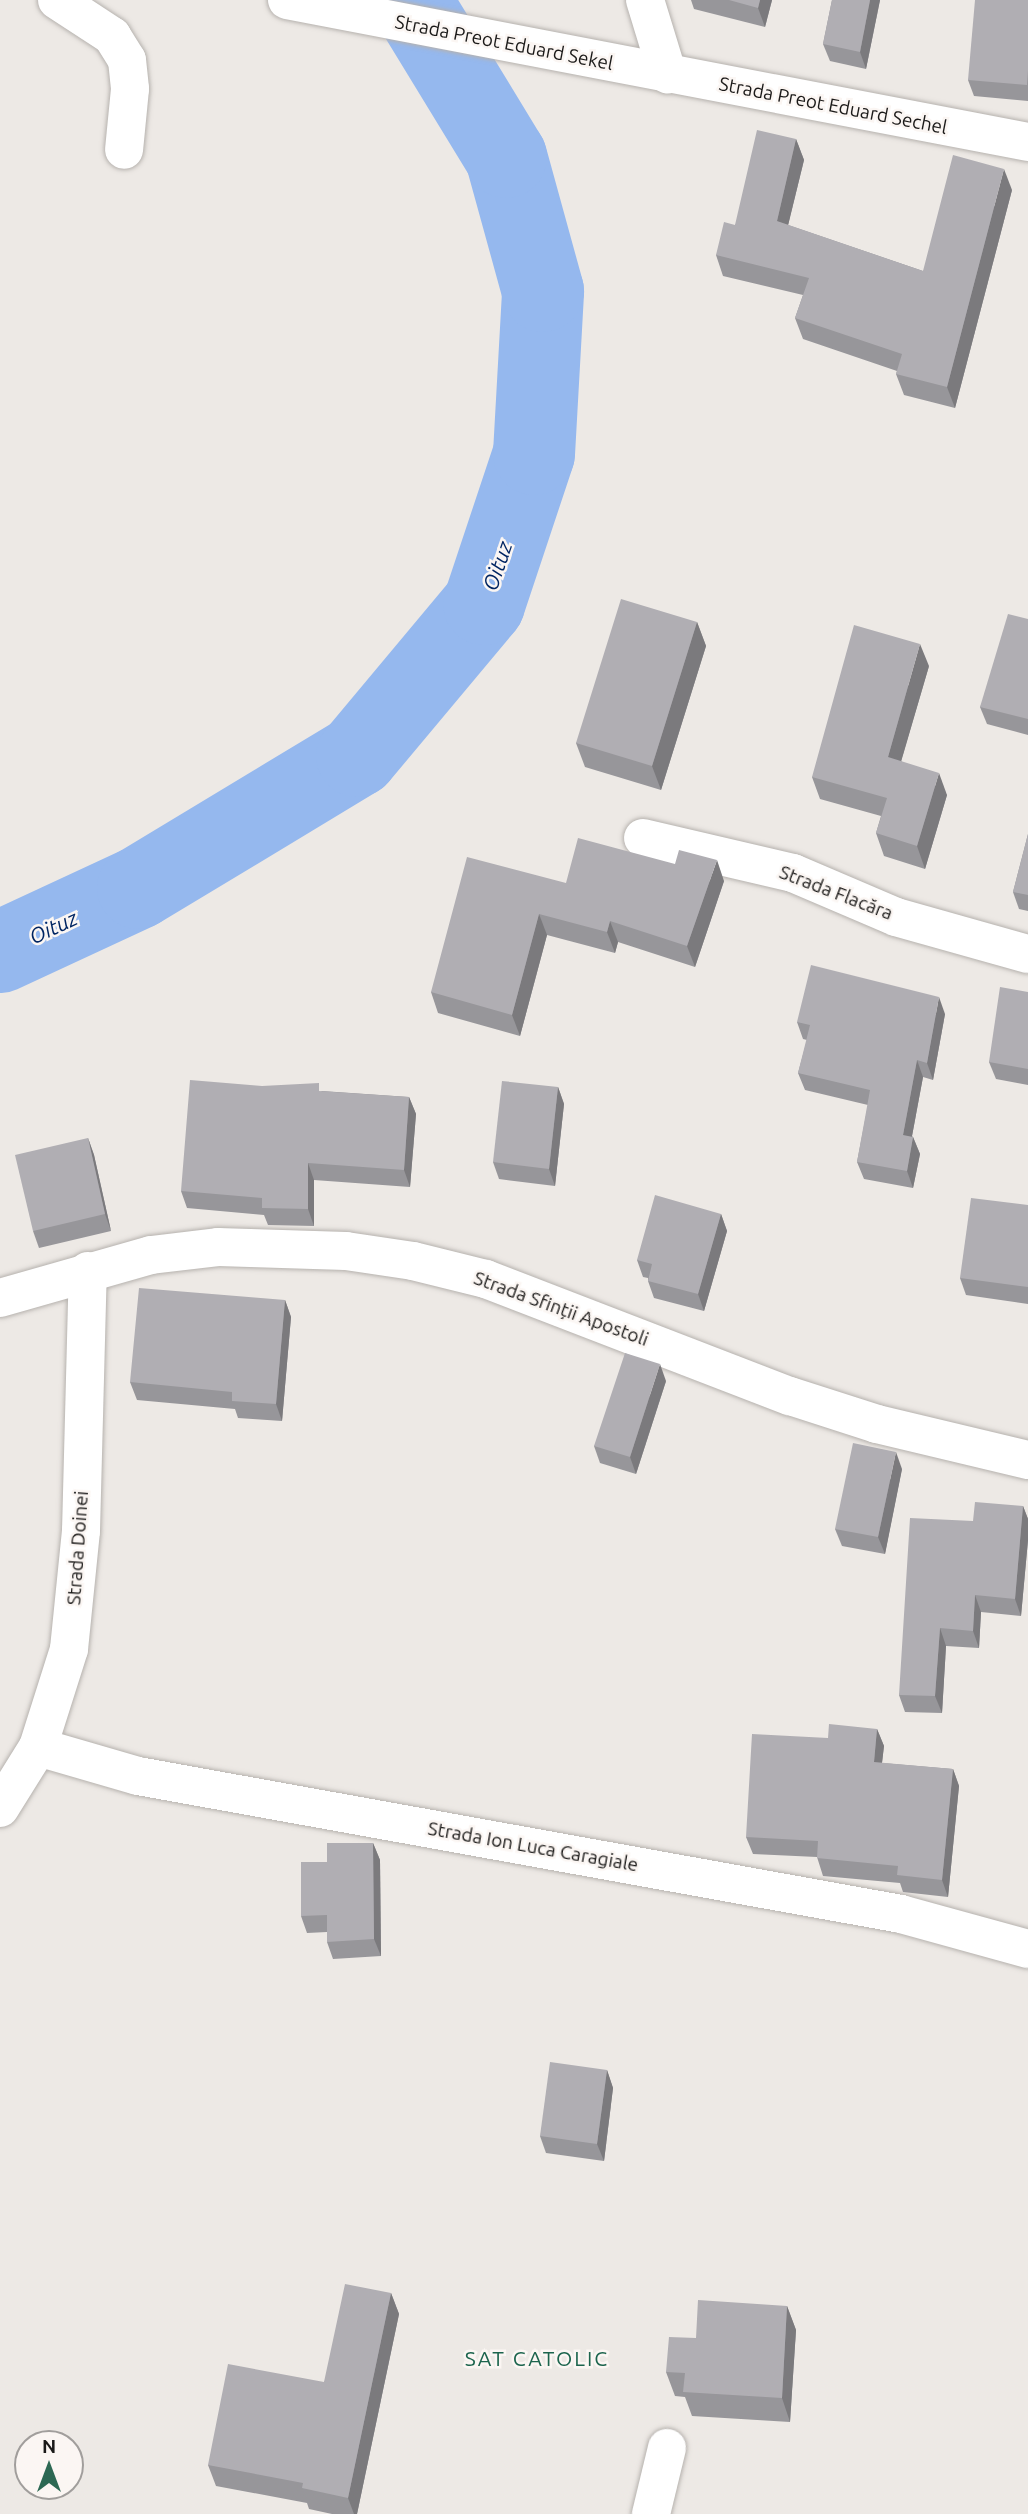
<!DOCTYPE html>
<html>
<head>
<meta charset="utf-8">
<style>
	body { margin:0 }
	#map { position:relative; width:1028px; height:2514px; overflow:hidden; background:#ede9e5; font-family:Ubuntu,sans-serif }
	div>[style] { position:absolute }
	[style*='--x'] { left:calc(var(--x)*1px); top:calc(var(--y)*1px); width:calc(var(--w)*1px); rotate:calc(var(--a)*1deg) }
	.river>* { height:82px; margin:-41px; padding:0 41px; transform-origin:41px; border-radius:41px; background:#95b8ee }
	.roads { filter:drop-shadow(0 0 2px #b6b2ae) drop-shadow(0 0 2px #b6b2ae) }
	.minor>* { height:38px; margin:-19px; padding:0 19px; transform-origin:19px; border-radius:19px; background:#fff }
	.wall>* { inset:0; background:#97969a }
	.shaded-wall>* { inset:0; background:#7b7a7d }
	.building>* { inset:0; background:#b0aeb3 }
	span { translate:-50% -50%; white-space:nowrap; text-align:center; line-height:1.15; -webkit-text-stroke:5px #fbf6f3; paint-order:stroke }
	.street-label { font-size:19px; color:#1b1a19 }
	.water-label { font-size:21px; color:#002562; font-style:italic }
	.neighbourhood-label { font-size:21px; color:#1c644d; letter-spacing:2px }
	.north { position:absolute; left:14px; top:2430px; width:70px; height:70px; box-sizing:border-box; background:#fbf6f3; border:2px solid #a19e9c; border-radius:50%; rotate:0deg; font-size:19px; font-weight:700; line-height:28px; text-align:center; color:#1b1a19 }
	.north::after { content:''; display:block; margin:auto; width:24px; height:32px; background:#2c6853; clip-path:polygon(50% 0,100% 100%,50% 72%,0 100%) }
</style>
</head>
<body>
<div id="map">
	<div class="river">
		<div style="--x:0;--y:952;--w:152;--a:-24.9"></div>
		<div style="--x:138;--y:888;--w:256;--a:-31.1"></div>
		<div style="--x:357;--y:756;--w:198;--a:-50.1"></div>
		<div style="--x:484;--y:604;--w:158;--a:-71.6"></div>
		<div style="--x:534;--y:454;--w:163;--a:-86.8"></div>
		<div style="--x:543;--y:291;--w:139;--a:-105.4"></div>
		<div style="--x:506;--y:157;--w:184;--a:-121.4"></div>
	</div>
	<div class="roads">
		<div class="minor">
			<div style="--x:57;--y:0;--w:66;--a:33.2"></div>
			<div style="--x:112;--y:36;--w:28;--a:58"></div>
			<div style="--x:127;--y:60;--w:29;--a:84"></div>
			<div style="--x:130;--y:89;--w:61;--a:95.6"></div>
			<div style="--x:287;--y:0;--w:754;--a:10.85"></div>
			<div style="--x:645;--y:0;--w:78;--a:73"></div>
			<div style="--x:643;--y:838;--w:154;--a:13.1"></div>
			<div style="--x:793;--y:873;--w:112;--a:23.1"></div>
			<div style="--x:896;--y:917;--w:137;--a:15.7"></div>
			<div style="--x:0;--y:1298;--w:157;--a:-15.9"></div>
			<div style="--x:151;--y:1255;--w:67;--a:-6.8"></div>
			<div style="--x:218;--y:1247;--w:128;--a:1.8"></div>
			<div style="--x:346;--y:1251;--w:68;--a:8.5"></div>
			<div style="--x:413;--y:1261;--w:75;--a:13.9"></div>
			<div style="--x:486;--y:1279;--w:326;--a:21.1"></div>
			<div style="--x:790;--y:1396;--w:91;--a:17.8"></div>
			<div style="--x:877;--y:1424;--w:155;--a:13.4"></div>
			<div style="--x:38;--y:1747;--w:104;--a:16.2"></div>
			<div style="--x:138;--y:1776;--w:775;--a:10.25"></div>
			<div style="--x:901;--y:1914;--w:132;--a:15.4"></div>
			<div style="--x:0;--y:1808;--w:72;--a:-58.1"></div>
			<div style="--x:38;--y:1747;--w:103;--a:-72.4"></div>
			<div style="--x:69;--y:1649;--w:119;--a:-84.2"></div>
			<div style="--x:81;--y:1531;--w:260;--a:-88.5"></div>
			<div style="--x:651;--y:2514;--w:68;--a:-76.4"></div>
		</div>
	</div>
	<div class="wall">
		<div style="clip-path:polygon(691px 0,772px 0,765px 27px,694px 9px)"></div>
		<div style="clip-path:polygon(832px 0,880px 0,866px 69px,830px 61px,823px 44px)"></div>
		<div style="clip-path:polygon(1028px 0,1028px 101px,974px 96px,968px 80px)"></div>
		<div style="clip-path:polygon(796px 139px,804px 160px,788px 225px,923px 271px,1012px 190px,955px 408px,904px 395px,896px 374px,897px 371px,803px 339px,795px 318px,803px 295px,723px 276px,716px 255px,735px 225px)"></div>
		<div style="clip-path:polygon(1028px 619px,1028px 735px,987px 724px,980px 707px)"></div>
		<div style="clip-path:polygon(697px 622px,706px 646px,661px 790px,585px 767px,576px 743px)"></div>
		<div style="clip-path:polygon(929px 666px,901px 761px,947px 795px,925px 869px,884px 856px,876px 833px,881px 816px,820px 799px,812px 777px)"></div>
		<div style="clip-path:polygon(1028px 834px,1028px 911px,1019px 909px,1013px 892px)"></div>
		<div style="clip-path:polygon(724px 881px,695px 967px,618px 942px,615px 953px,547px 935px,520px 1036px,438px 1013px,431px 992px,566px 883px)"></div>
		<div style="clip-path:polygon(1028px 992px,1028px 1085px,996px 1079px,989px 1062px)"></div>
		<div style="clip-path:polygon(945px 1014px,933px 1080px,923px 1077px,912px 1136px,913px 1137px,920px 1154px,913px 1188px,864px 1179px,857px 1162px,868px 1105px,805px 1090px,798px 1073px,807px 1040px,803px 1039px,797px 1022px)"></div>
		<div style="clip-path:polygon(558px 1087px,564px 1104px,555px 1186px,499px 1179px,493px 1162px)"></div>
		<div style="clip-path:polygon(322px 1091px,409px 1097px,416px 1114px,410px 1187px,314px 1180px,314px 1226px,268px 1225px,264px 1215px,187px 1208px,181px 1191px)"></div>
		<div style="clip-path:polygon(88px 1138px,94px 1155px,111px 1231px,39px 1248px,33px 1231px)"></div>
		<div style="clip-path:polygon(1028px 1205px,1028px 1304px,966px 1295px,960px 1278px)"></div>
		<div style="clip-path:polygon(721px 1214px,727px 1231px,704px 1311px,654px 1298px,648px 1281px,648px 1278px,643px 1277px,637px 1260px)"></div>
		<div style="clip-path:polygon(285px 1300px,291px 1317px,282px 1421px,238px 1418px,235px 1409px,137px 1400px,130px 1382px)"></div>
		<div style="clip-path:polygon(666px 1381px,636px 1474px,600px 1463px,594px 1446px)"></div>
		<div style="clip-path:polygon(902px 1469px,885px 1554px,842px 1546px,835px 1529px)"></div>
		<div style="clip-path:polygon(1023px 1506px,1028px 1519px,1028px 1540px,1021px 1616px,981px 1612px,979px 1648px,946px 1646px,942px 1713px,905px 1712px,899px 1695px,973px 1521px)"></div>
		<div style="clip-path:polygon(877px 1729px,884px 1746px,882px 1763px,953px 1769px,959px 1786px,948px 1897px,903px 1892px,900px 1883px,823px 1876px,817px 1857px,753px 1854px,746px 1837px,828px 1738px)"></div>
		<div style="clip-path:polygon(373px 1843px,380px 1860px,381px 1956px,333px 1959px,327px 1942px,327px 1932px,307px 1933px,301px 1916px,327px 1862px)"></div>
		<div style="clip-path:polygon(607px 2070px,613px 2088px,604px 2161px,546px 2153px,540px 2136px)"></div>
		<div style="clip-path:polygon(391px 2293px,399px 2314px,357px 2514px,332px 2514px,309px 2509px,307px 2503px,216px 2486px,208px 2465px,324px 2382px)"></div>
		<div style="clip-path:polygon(787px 2306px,796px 2330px,790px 2422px,692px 2416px,685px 2397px,675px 2396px,666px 2372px,696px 2338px)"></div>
	</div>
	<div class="shaded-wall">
		<div style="clip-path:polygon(760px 0,772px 0,765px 27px,758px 8px)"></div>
		<div style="clip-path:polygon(870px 0,880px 0,866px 69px,860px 52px)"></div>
		<div style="clip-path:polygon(796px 139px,804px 160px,784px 242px,777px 221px)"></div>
		<div style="clip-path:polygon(1004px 169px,1012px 190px,955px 408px,947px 387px)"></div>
		<div style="clip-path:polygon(697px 622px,706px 646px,661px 790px,652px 766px)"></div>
		<div style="clip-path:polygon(920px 644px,929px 666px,896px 779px,888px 757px)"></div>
		<div style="clip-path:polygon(939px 773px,947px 795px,925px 869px,917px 846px)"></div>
		<div style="clip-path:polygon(717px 860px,724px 881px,695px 967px,687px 946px)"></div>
		<div style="clip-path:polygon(539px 914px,547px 935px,520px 1036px,512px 1015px)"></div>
		<div style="clip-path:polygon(610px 921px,618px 942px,615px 953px,607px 932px)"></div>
		<div style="clip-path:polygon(939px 997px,945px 1014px,933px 1080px,927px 1063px)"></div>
		<div style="clip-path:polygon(917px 1060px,923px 1077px,909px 1152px,903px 1135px)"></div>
		<div style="clip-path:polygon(558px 1087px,564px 1104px,555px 1186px,549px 1169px)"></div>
		<div style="clip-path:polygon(409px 1097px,416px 1114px,410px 1187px,404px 1170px)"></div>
		<div style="clip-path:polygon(913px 1137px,920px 1154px,913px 1188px,907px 1171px)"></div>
		<div style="clip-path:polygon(88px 1138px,94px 1155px,111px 1231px,105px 1214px)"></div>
		<div style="clip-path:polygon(308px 1163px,314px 1180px,314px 1226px,308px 1209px)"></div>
		<div style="clip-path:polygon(721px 1214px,727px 1231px,704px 1311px,698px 1294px)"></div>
		<div style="clip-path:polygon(285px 1300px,291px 1317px,282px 1421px,276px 1404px)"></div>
		<div style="clip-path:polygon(660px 1364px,666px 1381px,636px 1474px,630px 1457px)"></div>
		<div style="clip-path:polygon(896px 1452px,902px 1469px,885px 1554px,878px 1537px)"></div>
		<div style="clip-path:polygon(1023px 1506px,1028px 1519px,1028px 1540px,1021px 1616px,1015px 1599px)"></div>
		<div style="clip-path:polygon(975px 1595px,981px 1612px,979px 1648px,973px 1631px)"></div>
		<div style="clip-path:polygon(940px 1628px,946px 1646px,942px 1713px,935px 1696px)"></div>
		<div style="clip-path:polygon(877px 1729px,884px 1746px,880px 1779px,874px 1762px)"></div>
		<div style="clip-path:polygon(953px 1769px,959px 1786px,948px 1897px,942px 1880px)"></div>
		<div style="clip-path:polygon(373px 1843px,380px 1860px,381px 1956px,374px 1939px)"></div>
		<div style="clip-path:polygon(607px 2070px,613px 2088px,604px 2161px,597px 2144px)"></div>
		<div style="clip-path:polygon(391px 2293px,399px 2314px,357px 2514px,354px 2514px,348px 2498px)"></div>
		<div style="clip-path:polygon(787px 2306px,796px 2330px,790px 2422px,782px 2398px)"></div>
	</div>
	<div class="building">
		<div style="clip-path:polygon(729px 0,760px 0,758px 8px)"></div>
		<div style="clip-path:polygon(832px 0,870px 0,860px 52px,823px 44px)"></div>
		<div style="clip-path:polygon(975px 0,1028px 0,1028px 70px,1027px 85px,968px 80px)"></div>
		<div style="clip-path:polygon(757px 130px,796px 139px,777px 221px,923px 271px,953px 155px,1004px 169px,947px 387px,896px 374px,902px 354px,795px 318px,809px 278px,716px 255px,724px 222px,735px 225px)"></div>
		<div style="clip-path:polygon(621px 599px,697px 622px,652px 766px,576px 743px)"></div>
		<div style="clip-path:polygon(1008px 614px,1028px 619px,1028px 719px,980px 707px)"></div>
		<div style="clip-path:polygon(854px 625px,920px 644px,888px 757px,939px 773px,917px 846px,876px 833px,887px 798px,812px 777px)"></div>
		<div style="clip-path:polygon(1028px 834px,1028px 895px,1013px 892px)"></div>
		<div style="clip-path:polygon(578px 838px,675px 864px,679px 850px,717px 860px,687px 946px,610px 921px,607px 932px,539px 914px,512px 1015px,431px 992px,467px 857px,566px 883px)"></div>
		<div style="clip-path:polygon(811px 965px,939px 997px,927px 1063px,917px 1060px,903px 1135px,913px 1137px,907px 1171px,857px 1162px,870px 1090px,798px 1073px,810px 1025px,797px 1022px)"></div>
		<div style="clip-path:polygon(1000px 987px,1028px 992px,1028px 1069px,989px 1062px)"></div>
		<div style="clip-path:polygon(190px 1080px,262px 1086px,319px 1083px,319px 1091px,409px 1097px,404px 1170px,308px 1163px,308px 1209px,262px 1208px,262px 1198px,181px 1191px)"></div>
		<div style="clip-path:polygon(502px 1081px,558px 1087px,549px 1169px,493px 1162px)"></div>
		<div style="clip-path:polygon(88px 1138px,105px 1214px,33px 1231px,15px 1155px)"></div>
		<div style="clip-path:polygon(655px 1195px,721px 1214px,698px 1294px,648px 1281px,652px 1264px,637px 1260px)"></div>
		<div style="clip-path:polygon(971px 1198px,1028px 1205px,1028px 1287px,960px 1278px)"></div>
		<div style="clip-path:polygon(139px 1288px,285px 1300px,276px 1404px,232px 1401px,232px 1392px,130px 1382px)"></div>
		<div style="clip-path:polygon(625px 1353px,660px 1364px,630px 1457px,594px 1446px)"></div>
		<div style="clip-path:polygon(853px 1443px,896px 1452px,878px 1537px,835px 1529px)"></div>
		<div style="clip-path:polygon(975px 1502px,1023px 1506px,1015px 1599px,975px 1595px,973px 1631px,940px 1628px,935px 1696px,899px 1695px,910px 1518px,973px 1521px)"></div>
		<div style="clip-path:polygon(829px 1724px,877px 1729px,874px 1762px,953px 1769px,942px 1880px,897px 1875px,898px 1866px,817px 1858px,818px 1841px,746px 1837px,752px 1734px,828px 1738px)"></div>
		<div style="clip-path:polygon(327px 1843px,373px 1843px,374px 1939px,327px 1942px,327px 1915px,301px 1916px,301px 1862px,327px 1862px)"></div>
		<div style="clip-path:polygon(550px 2062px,607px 2070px,597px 2144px,540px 2136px)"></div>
		<div style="clip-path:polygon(345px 2284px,391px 2293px,348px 2498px,302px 2488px,303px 2483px,208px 2465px,228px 2364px,324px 2382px)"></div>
		<div style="clip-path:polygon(698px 2300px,787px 2306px,782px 2398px,683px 2392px,685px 2373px,666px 2372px,669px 2337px,696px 2338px)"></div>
	</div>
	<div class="street-label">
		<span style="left:504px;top:43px;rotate:11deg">Strada Preot Eduard Sekel</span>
		<span style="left:833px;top:106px;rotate:11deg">Strada Preot Eduard Sechel</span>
		<span style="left:836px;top:893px;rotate:21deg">Strada Flacăra</span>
		<span style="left:561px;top:1309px;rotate:20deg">Strada Sfinții Apostoli</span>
		<span style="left:78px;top:1548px;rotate:-86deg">Strada Doinei</span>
		<span style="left:533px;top:1847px;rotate:10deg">Strada Ion Luca Caragiale</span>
	</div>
	<div class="water-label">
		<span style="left:497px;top:566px;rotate:-71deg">Oituz</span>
		<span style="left:53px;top:927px;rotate:-25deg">Oituz</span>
	</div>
	<div class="neighbourhood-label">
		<span style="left:537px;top:2358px">SAT CATOLIC</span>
	</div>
	<div class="north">N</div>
</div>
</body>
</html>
